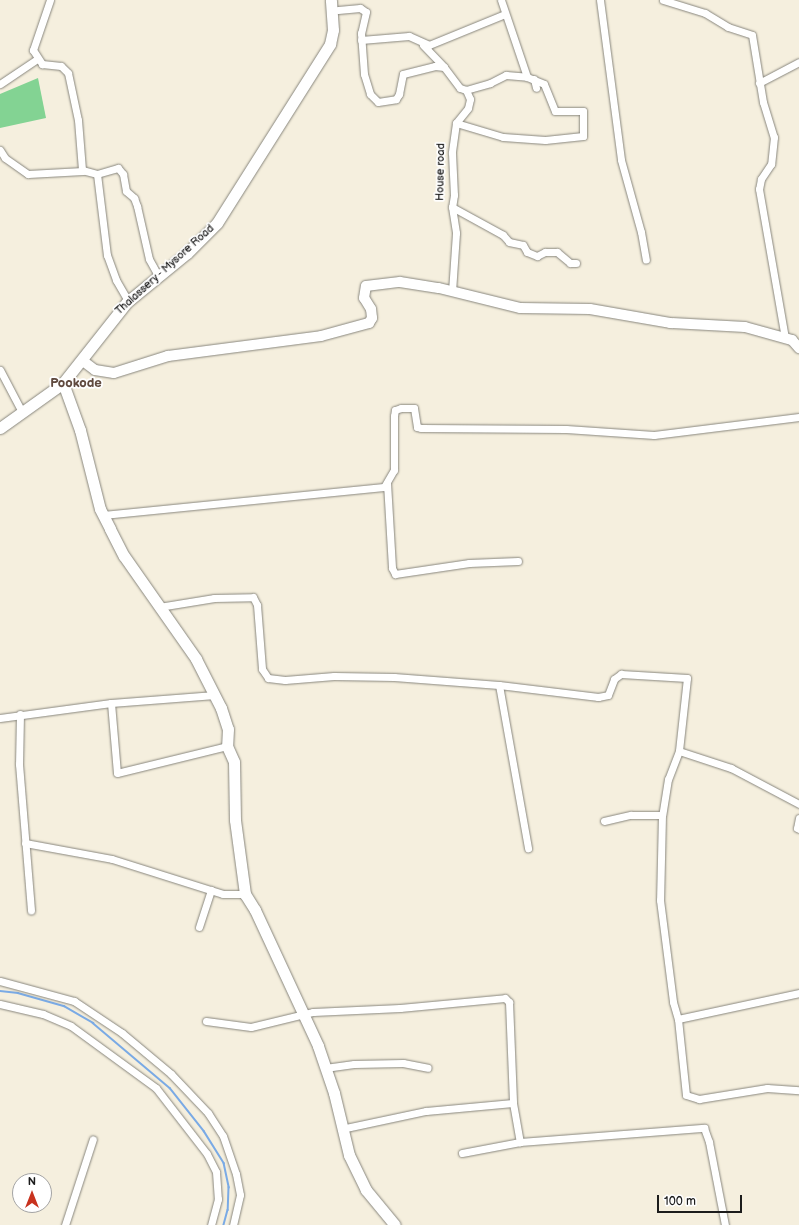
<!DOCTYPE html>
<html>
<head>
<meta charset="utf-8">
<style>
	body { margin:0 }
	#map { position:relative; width:799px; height:1225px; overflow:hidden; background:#f5efde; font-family:"Balsamiq Sans",sans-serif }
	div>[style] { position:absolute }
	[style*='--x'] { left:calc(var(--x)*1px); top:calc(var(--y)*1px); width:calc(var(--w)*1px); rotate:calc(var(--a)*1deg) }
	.green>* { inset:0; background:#83d393 }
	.stream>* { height:1.5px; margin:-0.75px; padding:0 0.75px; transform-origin:0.75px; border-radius:0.75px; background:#7aaae5 }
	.roads { filter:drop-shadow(0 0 1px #88867d) drop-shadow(0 0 1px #88867d) }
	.street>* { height:7px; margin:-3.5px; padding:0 3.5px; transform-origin:3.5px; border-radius:3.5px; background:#fff }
	.secondary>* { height:10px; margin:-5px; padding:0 5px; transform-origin:5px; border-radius:5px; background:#fff }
	.primary>* { height:11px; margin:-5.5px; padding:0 5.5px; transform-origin:5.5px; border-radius:5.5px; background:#fff }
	span { translate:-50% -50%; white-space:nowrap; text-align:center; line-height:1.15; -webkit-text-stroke:3.5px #fff; paint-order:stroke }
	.street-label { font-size:11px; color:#1c1c1c }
	.quarter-label { font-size:13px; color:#604a3f; font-weight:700 }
	.north { position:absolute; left:12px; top:1173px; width:40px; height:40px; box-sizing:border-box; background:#fff; border:1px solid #a4a4a4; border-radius:50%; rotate:0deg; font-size:11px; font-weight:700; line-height:16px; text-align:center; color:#1c1c1c }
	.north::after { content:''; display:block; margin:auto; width:14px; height:18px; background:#c8321e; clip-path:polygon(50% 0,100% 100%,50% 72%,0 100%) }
	.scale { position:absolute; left:657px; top:1195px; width:85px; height:18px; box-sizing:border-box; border:2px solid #1c1c1c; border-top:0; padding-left:5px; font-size:12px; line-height:14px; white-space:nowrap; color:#1c1c1c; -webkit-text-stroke:3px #fff; paint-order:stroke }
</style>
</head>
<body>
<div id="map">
	<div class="green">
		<div style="clip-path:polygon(38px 78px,46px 118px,0 128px,0 94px)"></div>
	</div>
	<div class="stream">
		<div style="--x:0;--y:991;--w:18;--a:6"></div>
		<div style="--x:18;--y:993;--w:48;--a:15.8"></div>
		<div style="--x:64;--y:1006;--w:34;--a:30"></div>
		<div style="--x:93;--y:1023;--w:101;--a:40.2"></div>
		<div style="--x:170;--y:1088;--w:55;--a:51.7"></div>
		<div style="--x:204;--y:1131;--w:38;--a:58"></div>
		<div style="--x:224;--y:1163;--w:25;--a:78"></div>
		<div style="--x:229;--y:1187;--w:23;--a:92"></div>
		<div style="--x:228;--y:1210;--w:16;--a:105"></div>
	</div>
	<div class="roads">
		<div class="street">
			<div style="--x:50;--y:0;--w:53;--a:108.8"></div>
			<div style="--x:33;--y:50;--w:17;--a:57"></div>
			<div style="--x:42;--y:64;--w:19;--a:6"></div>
			<div style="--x:61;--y:66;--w:10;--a:45"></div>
			<div style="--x:68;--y:73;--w:48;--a:78"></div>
			<div style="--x:78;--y:120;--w:50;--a:85.4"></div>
			<div style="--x:82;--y:170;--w:16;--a:15"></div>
			<div style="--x:97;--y:174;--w:82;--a:83"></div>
			<div style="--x:107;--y:255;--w:27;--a:70"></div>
			<div style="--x:116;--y:280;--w:24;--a:60"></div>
			<div style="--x:501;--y:0;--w:81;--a:71.3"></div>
			<div style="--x:600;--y:0;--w:161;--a:82.5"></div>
			<div style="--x:621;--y:160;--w:75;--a:74.5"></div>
			<div style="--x:641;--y:232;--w:28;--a:80"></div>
			<div style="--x:663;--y:0;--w:44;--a:17.2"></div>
			<div style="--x:705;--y:13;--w:27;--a:31"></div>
			<div style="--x:728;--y:27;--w:25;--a:18"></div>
			<div style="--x:752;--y:35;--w:68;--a:80.7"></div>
			<div style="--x:763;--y:102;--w:37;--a:73"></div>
			<div style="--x:774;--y:137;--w:27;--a:96"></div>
			<div style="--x:771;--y:164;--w:18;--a:124"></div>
			<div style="--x:761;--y:179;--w:10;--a:101"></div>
			<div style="--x:759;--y:189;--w:151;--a:80.1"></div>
			<div style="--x:338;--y:10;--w:22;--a:-5"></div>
			<div style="--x:360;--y:8;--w:7;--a:34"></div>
			<div style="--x:366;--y:12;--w:22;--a:103"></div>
			<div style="--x:361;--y:33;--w:41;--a:85.8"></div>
			<div style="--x:364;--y:74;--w:21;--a:73"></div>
			<div style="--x:370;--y:94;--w:11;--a:45"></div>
			<div style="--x:378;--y:102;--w:18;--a:-9"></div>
			<div style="--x:396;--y:99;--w:6;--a:-59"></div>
			<div style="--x:399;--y:94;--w:20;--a:-79"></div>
			<div style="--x:403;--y:74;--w:33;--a:-14"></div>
			<div style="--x:435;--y:66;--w:9;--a:6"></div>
			<div style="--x:444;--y:67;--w:26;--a:53"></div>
			<div style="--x:460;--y:88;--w:6;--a:18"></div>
			<div style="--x:466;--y:90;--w:25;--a:-16"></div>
			<div style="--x:490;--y:83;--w:18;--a:-27"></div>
			<div style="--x:506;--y:75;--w:21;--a:5"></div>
			<div style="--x:527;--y:77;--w:18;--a:22"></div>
			<div style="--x:544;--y:84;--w:29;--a:68"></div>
			<div style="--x:555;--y:111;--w:28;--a:0"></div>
			<div style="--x:583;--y:111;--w:25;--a:90"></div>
			<div style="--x:583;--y:136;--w:38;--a:174"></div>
			<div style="--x:545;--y:140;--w:42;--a:-175.9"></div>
			<div style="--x:503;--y:137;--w:49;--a:-163.4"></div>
			<div style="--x:456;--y:123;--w:30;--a:98"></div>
			<div style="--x:452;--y:153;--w:42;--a:87.3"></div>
			<div style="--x:454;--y:195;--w:12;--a:99"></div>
			<div style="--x:452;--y:207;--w:58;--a:28.8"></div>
			<div style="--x:503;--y:235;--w:9;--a:49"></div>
			<div style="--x:509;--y:242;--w:14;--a:12"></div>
			<div style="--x:523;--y:245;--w:8;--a:60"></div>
			<div style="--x:527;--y:252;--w:11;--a:22"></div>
			<div style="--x:537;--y:256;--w:9;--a:-27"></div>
			<div style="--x:545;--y:252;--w:12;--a:0"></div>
			<div style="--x:557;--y:252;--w:17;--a:40"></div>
			<div style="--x:570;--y:263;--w:6;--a:0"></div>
			<div style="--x:361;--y:40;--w:48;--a:-4.8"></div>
			<div style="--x:409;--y:36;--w:22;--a:24"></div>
			<div style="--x:429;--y:45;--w:82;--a:-22.2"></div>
			<div style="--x:423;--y:45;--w:30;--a:46"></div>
			<div style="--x:534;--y:79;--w:9;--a:77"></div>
			<div style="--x:759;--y:83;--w:45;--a:-27.7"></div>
			<div style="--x:0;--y:84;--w:45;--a:-34"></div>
			<div style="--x:456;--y:123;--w:19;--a:-51"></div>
			<div style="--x:468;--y:108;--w:9;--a:-77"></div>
			<div style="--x:470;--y:99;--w:10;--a:-114"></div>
			<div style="--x:0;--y:150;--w:9;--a:58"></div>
			<div style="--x:5;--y:158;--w:28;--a:35"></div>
			<div style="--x:28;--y:174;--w:55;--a:-3.1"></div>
			<div style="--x:97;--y:174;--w:22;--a:-16"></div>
			<div style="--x:118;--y:168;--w:8;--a:50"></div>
			<div style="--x:123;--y:174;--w:17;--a:80"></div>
			<div style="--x:126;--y:191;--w:11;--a:41"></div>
			<div style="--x:134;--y:198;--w:9;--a:69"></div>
			<div style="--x:137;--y:206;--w:54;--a:77.2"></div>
			<div style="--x:149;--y:259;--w:18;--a:61"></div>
			<div style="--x:452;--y:207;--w:26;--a:81"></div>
			<div style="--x:456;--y:233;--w:58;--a:93.9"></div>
			<div style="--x:0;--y:370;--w:45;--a:62.3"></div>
			<div style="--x:387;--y:483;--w:85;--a:86.6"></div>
			<div style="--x:392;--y:568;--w:7;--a:63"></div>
			<div style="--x:395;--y:574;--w:75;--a:-8.5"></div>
			<div style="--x:469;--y:563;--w:49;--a:-2.3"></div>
			<div style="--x:103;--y:515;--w:282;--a:-5.7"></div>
			<div style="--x:384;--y:487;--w:20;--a:-60"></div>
			<div style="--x:394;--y:470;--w:54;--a:-90"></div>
			<div style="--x:394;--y:416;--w:6;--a:-81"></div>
			<div style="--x:395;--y:410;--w:6;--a:-18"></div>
			<div style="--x:401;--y:408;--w:13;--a:0"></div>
			<div style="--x:414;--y:408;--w:19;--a:81"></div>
			<div style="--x:417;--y:427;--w:4;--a:14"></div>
			<div style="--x:421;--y:428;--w:145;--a:0.4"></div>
			<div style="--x:566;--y:429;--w:88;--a:3.9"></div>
			<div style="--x:654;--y:435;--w:146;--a:-7.1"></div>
			<div style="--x:159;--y:607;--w:56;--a:-9.3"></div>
			<div style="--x:214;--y:598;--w:39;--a:-1"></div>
			<div style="--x:253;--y:597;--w:9;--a:63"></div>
			<div style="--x:257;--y:605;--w:64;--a:85.5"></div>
			<div style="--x:262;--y:669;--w:11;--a:56"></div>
			<div style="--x:268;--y:678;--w:17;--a:7"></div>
			<div style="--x:285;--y:680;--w:49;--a:-4.7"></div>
			<div style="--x:334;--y:676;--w:60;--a:1"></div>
			<div style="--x:394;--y:677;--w:105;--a:4.4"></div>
			<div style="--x:499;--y:685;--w:100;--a:6.9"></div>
			<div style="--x:598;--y:697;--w:10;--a:-11"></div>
			<div style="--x:608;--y:695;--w:17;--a:-69"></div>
			<div style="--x:614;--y:679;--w:9;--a:-36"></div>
			<div style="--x:621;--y:674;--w:66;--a:3.5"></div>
			<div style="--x:687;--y:678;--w:73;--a:96.3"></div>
			<div style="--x:679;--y:751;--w:30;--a:111"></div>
			<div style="--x:668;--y:779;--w:36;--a:99"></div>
			<div style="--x:662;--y:815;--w:85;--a:91.3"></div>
			<div style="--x:660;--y:900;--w:103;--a:82.7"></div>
			<div style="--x:673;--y:1002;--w:18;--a:74"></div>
			<div style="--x:678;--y:1019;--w:76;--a:84"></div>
			<div style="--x:686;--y:1095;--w:14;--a:17"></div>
			<div style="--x:699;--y:1099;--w:69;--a:-9.2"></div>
			<div style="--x:767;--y:1088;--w:32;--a:4"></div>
			<div style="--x:499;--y:685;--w:166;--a:79.9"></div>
			<div style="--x:111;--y:703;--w:70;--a:85.1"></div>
			<div style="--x:117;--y:773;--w:113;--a:-13.8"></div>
			<div style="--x:20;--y:714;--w:50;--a:91.1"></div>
			<div style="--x:19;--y:764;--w:147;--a:85.3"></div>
			<div style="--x:0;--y:718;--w:112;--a:-7.7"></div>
			<div style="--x:111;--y:703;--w:104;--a:-4.4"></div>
			<div style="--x:679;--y:751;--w:55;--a:18.1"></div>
			<div style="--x:731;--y:768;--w:77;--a:27.9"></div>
			<div style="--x:799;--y:818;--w:10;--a:101"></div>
			<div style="--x:797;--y:828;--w:2;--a:27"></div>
			<div style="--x:604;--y:821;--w:28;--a:-13"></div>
			<div style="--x:631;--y:815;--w:31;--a:0"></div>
			<div style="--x:25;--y:843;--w:88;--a:10.4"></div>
			<div style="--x:112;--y:859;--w:116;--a:17.5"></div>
			<div style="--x:223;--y:894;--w:22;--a:0"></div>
			<div style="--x:199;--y:927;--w:39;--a:-72"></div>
			<div style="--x:0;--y:981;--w:77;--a:15.1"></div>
			<div style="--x:74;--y:1001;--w:58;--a:33.7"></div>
			<div style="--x:122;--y:1033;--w:64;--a:39.9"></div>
			<div style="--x:171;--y:1074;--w:54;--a:46.5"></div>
			<div style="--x:208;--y:1113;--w:27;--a:57"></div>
			<div style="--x:223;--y:1136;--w:40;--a:71.1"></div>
			<div style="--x:236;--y:1174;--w:21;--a:79"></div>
			<div style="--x:240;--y:1195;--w:31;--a:103"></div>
			<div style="--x:0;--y:1004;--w:44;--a:13.1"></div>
			<div style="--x:43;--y:1014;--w:30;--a:23"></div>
			<div style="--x:71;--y:1026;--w:105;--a:36.1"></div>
			<div style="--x:156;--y:1088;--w:83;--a:52.3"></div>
			<div style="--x:207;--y:1154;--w:20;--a:63"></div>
			<div style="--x:216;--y:1172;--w:27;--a:86"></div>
			<div style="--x:218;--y:1199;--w:27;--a:105"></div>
			<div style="--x:678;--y:1019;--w:124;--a:-12.1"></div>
			<div style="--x:206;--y:1021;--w:45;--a:7.6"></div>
			<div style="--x:251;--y:1027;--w:64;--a:-13.6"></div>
			<div style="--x:313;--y:1012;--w:87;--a:-2.6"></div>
			<div style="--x:400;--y:1008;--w:105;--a:-5.4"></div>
			<div style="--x:505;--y:998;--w:6;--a:45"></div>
			<div style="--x:509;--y:1002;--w:101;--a:87.7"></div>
			<div style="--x:513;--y:1103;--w:40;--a:80"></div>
			<div style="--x:325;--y:1068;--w:29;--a:-8"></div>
			<div style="--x:354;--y:1064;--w:49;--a:-1.2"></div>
			<div style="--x:403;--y:1063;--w:25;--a:11"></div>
			<div style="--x:341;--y:1129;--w:87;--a:-12"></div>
			<div style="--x:426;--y:1111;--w:87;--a:-5.3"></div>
			<div style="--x:462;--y:1153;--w:59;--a:-10.7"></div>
			<div style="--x:520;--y:1142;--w:185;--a:-4.4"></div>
			<div style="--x:704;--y:1128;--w:15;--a:70"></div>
			<div style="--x:709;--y:1142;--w:85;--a:79.1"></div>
			<div style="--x:65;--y:1225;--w:90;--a:-72"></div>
		</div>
		<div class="secondary">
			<div style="--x:83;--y:361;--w:15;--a:37"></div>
			<div style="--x:95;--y:370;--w:19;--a:9"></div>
			<div style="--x:114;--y:373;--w:57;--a:-17.5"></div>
			<div style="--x:168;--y:356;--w:154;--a:-7.4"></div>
			<div style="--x:321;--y:336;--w:50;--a:-15.2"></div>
			<div style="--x:369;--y:323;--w:6;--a:-59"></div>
			<div style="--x:372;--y:318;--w:9;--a:-96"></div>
			<div style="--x:371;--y:309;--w:13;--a:-122"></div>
			<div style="--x:364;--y:298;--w:12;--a:-81"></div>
			<div style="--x:366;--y:286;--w:34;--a:-7"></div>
			<div style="--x:400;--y:282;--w:39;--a:9"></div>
			<div style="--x:439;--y:288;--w:83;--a:13.9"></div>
			<div style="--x:520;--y:308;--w:70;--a:0.8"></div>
			<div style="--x:590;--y:309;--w:81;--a:9.9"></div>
			<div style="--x:670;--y:323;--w:75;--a:3.1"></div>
			<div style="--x:745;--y:327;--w:49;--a:15.5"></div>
			<div style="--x:792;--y:340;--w:11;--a:49"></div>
		</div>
		<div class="primary">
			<div style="--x:63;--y:383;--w:50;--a:70.1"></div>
			<div style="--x:80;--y:430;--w:81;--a:75.8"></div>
			<div style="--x:100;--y:509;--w:22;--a:63"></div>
			<div style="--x:110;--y:529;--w:30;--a:63"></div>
			<div style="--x:124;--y:556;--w:126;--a:55"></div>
			<div style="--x:196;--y:659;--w:55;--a:63"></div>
			<div style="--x:221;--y:708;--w:22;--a:72"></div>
			<div style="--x:228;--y:729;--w:17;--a:93"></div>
			<div style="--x:227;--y:746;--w:17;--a:66"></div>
			<div style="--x:234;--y:762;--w:58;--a:89"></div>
			<div style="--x:235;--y:820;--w:75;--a:82.3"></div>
			<div style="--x:245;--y:894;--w:19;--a:58"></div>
			<div style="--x:255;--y:910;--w:150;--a:65.1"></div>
			<div style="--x:318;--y:1046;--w:50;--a:71.2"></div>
			<div style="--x:334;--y:1093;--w:64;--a:76.4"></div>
			<div style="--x:349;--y:1155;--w:39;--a:64"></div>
			<div style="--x:366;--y:1190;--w:45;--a:50.4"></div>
			<div style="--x:0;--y:428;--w:77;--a:-35.5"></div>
			<div style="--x:63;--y:383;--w:103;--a:-51.7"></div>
			<div style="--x:127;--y:302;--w:77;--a:-39.2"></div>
			<div style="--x:187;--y:253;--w:42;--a:-45"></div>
			<div style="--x:217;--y:223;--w:212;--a:-57.7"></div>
			<div style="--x:330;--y:44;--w:14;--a:-78"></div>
			<div style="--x:333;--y:30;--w:30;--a:-94"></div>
		</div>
	</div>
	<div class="street-label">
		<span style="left:441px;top:172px;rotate:-89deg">House road</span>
		<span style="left:165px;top:270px;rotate:-42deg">Thalassery - Mysore Road</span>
	</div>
	<div class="quarter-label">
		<span style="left:76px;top:383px">Pookode</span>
	</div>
	<div class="north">N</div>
	<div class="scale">100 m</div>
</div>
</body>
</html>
